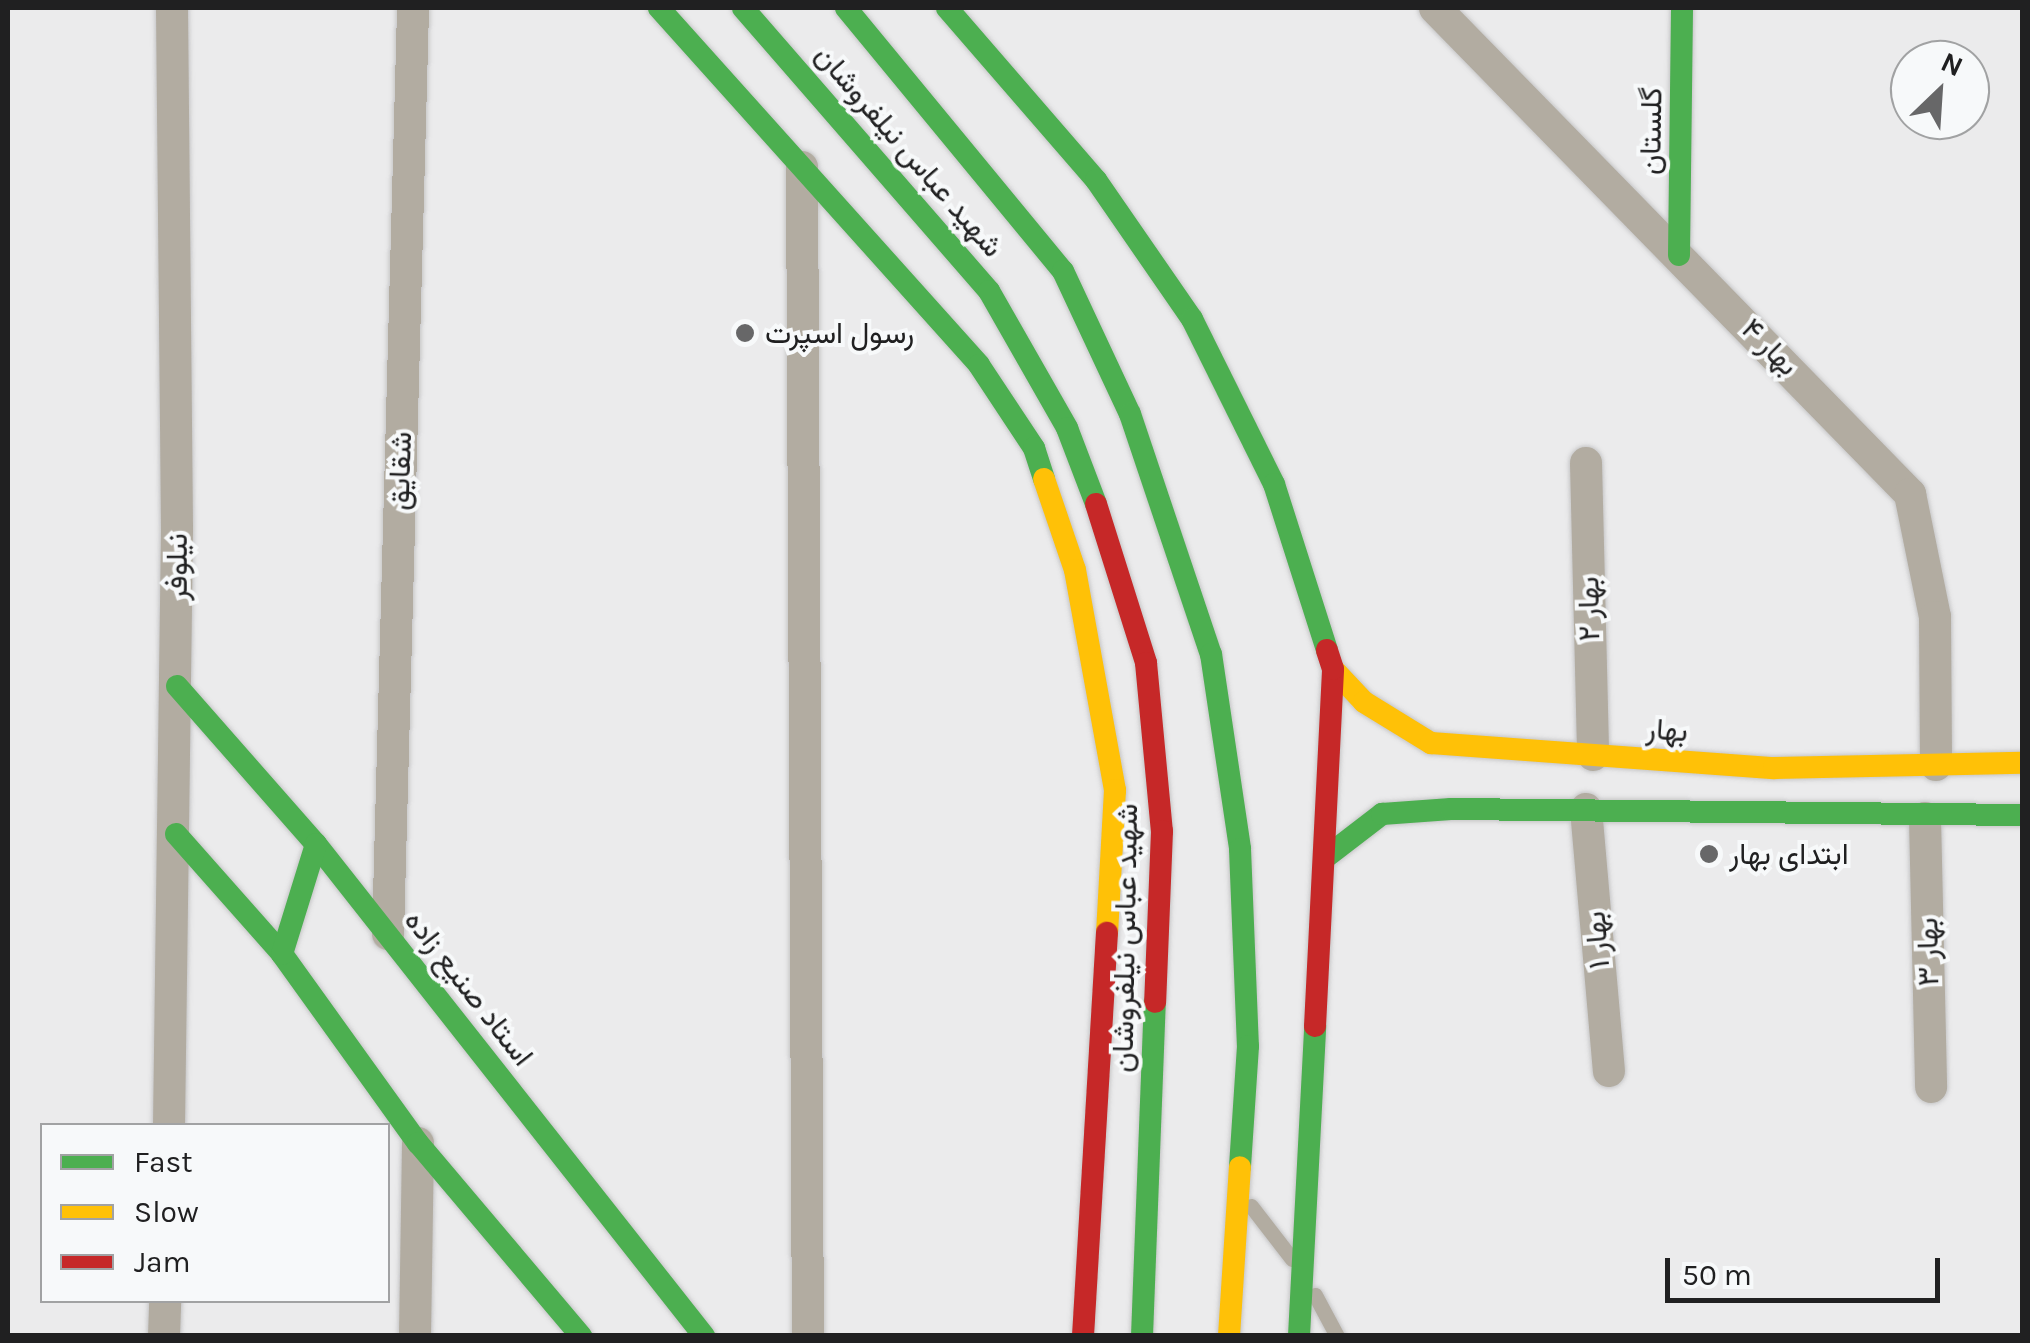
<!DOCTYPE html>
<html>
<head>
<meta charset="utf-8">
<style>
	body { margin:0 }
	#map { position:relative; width:2030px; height:1343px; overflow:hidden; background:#ebebec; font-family:Karla,Vazirmatn,sans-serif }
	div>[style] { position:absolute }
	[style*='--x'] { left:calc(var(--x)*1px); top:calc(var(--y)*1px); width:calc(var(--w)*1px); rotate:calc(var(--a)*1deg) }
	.roads { filter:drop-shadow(0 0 2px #c6c6c7) drop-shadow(0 0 2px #c6c6c7) }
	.lane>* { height:15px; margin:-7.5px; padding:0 7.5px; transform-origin:7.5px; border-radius:7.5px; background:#b2aca1 }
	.street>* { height:32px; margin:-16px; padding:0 16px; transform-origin:16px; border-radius:16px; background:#b2aca1 }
	.fast>* { height:22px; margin:-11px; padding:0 11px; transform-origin:11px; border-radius:11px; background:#4caf50 }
	.slow>* { height:22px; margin:-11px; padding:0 11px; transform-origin:11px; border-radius:11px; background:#ffc107 }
	.jam>* { height:22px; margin:-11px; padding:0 11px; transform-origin:11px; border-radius:11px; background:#c62828 }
	.dots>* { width:28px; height:28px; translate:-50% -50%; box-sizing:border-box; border:5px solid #f7f9fa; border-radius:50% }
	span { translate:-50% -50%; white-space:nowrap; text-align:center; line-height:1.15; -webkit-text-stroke:8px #f7f9fa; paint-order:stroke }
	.street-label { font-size:30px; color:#202021 }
	.poi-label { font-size:30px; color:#202021 }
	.left { translate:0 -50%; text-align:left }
	.frame { position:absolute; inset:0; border:10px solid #202021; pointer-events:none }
	.legend { position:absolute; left:40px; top:1123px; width:350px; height:180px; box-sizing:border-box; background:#f7f9fa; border:2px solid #a1a2a3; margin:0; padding:12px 18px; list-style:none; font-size:30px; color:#202021 }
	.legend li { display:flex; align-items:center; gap:20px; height:50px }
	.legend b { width:50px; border:2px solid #a1a2a3 }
	.north { position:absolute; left:1890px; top:40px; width:100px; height:100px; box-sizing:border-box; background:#f7f9fa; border:2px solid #a1a2a3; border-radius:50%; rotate:25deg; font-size:28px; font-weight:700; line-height:40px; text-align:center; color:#202021 }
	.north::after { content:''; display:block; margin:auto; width:35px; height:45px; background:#676768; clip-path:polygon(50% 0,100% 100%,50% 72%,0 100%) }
	.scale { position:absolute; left:1665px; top:1258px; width:275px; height:45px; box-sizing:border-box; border:5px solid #202021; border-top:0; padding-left:12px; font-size:30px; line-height:35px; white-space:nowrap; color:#202021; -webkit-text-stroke:8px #f7f9fa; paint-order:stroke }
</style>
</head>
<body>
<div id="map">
	<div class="roads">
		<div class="lane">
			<div style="--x:1251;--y:1206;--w:67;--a:52.3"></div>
			<div style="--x:1315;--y:1295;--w:47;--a:61.8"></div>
		</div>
		<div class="street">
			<div style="--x:1435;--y:8;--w:680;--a:45.66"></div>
			<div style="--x:1910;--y:494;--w:126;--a:78.5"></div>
			<div style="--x:1935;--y:617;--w:148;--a:89.6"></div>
			<div style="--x:802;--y:167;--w:1169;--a:89.71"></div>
			<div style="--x:1586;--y:463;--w:292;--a:88.6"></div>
			<div style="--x:1586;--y:809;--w:263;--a:85"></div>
			<div style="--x:1925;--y:818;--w:269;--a:88.7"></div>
			<div style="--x:388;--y:934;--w:926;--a:-88.45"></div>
			<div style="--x:169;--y:1126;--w:598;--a:-89.23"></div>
			<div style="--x:177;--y:528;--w:520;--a:-90.55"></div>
			<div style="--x:164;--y:1336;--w:36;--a:-88"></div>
			<div style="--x:415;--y:1336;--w:193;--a:-89.1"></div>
		</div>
		<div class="fast">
			<div style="--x:659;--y:8;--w:479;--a:48.1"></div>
			<div style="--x:979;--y:365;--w:100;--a:56.5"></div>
			<div style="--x:1034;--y:448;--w:33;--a:72"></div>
			<div style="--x:743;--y:8;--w:375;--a:49"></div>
			<div style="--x:989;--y:291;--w:158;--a:60.3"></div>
			<div style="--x:1067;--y:428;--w:81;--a:69.1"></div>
			<div style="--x:846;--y:8;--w:341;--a:50.5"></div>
			<div style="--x:1063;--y:271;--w:158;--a:64.9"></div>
			<div style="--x:1130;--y:414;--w:253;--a:71.4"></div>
			<div style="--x:1211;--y:654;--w:197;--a:81.5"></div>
			<div style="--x:1240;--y:849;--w:197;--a:87.7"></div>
			<div style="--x:1248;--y:1046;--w:121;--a:93.8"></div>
			<div style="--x:947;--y:8;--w:228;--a:49.1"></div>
			<div style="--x:1096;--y:180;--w:169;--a:55.4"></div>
			<div style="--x:1192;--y:319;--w:184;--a:63.6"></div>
			<div style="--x:1274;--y:484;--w:174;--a:72.3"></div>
			<div style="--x:1679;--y:255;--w:247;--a:-89.3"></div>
			<div style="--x:177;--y:686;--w:210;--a:48.7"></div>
			<div style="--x:316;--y:844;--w:627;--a:51.74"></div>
			<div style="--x:176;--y:834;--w:160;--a:48.5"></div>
			<div style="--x:282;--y:954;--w:233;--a:54.3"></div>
			<div style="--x:418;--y:1143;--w:253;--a:49.8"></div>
			<div style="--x:1326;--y:857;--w:71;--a:-37.5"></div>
			<div style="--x:1382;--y:814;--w:69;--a:-4.1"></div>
			<div style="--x:1451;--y:809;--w:571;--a:0.6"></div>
			<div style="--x:282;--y:954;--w:115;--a:-72.8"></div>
			<div style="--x:1142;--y:1336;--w:334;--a:-87.8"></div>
			<div style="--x:1299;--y:1336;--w:310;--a:-87"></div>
		</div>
		<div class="slow">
			<div style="--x:1044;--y:479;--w:96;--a:71.2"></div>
			<div style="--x:1075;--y:570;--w:224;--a:79.7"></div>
			<div style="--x:1115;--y:790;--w:143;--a:93.2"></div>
			<div style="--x:1333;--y:669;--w:45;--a:46.8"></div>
			<div style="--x:1364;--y:702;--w:79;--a:31.5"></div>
			<div style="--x:1431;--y:743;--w:344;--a:4.2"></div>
			<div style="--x:1774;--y:768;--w:248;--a:-1.2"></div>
			<div style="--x:1229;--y:1336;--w:169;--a:-86.3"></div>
		</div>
		<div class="jam">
			<div style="--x:1096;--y:504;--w:167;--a:72.5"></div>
			<div style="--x:1146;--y:663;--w:169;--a:84.6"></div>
			<div style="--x:1162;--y:831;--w:171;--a:92.3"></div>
			<div style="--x:1315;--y:1026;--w:357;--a:-87.1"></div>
			<div style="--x:1333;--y:669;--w:20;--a:-108"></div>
			<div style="--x:1083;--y:1336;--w:404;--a:-86.6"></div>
		</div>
	</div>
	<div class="dots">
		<div style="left:745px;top:333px;background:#676768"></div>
		<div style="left:1709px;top:854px;background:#676768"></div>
	</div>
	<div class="street-label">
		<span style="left:1651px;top:131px;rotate:-89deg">گلستان</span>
		<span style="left:909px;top:151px;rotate:49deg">شهید عباس نیلفروشان</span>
		<span style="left:1770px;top:347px;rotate:45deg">بهار ۴</span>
		<span style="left:400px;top:471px;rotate:-88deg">شقایق</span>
		<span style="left:177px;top:567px;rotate:-90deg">نیلوفر</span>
		<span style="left:1589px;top:609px;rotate:-91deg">بهار ۲</span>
		<span style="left:1667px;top:730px;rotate:4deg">بهار</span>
		<span style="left:1125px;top:938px;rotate:-89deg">شهید عباس نیلفروشان</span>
		<span style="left:1597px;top:940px;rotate:-95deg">بهار ۱</span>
		<span style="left:1928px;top:952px;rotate:-91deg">بهار ۳</span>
		<span style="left:469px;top:988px;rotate:52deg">استاد صنیع زاده</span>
	</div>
	<div class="poi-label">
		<span class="left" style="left:765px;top:333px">رسول اسپرت</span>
		<span class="left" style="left:1729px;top:854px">ابتدای بهار</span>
	</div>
	<div class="frame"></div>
	<ul class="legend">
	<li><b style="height:12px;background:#4caf50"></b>Fast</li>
	<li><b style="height:12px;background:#ffc107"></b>Slow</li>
	<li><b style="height:12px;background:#c62828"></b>Jam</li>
	</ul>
	<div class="north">N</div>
	<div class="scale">50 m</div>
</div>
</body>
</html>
